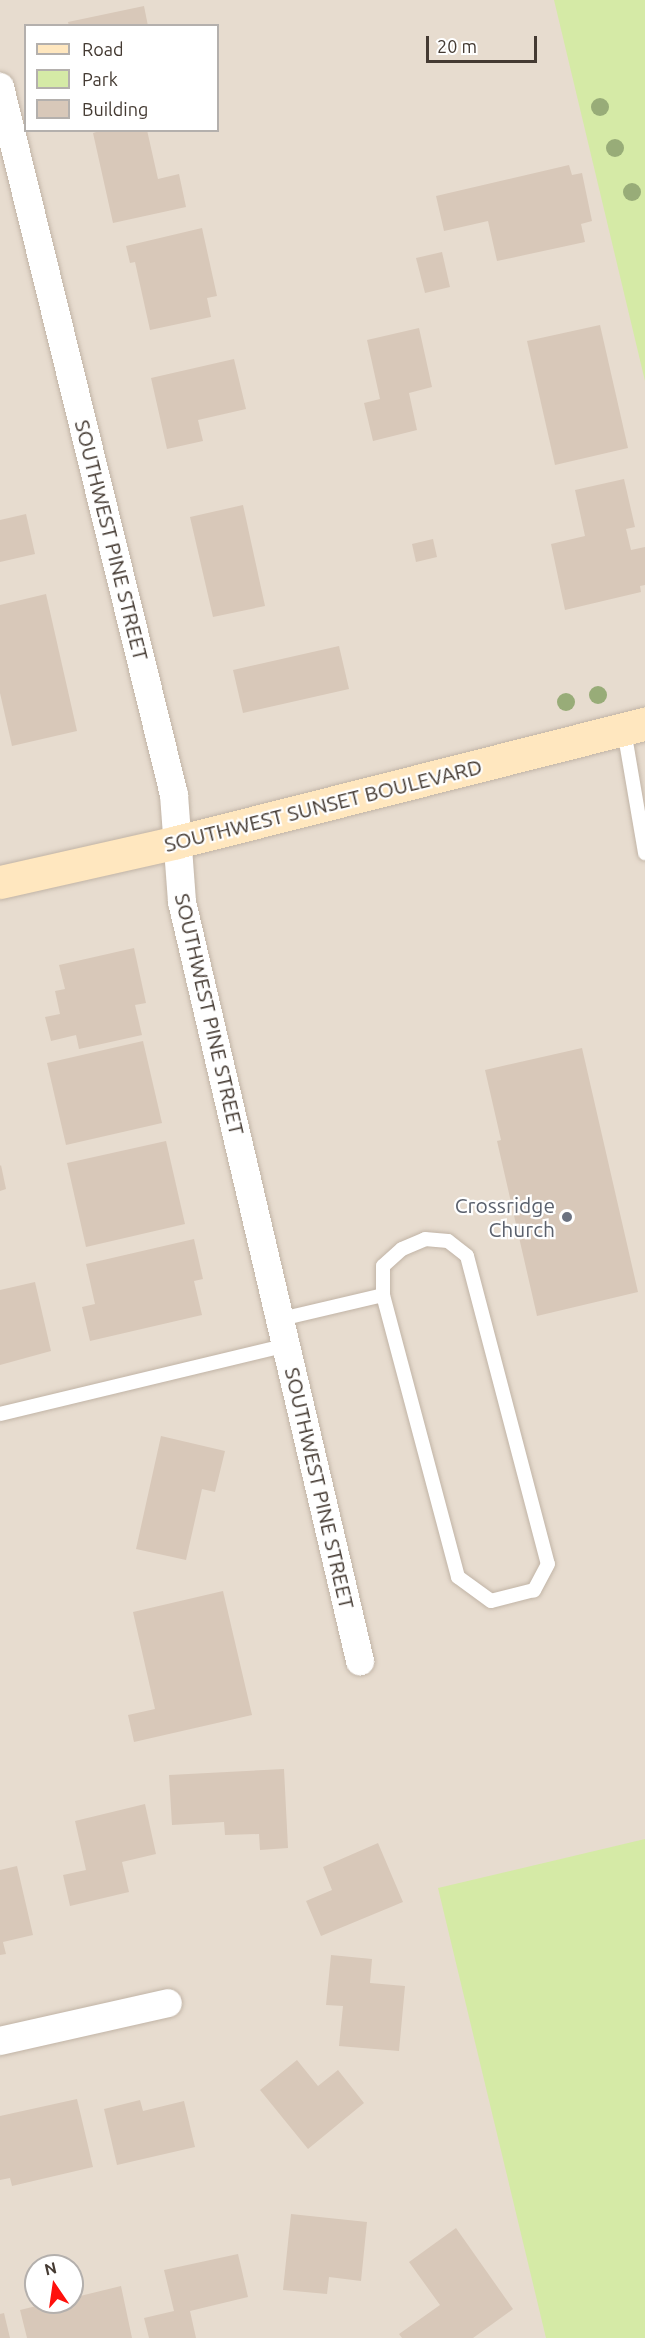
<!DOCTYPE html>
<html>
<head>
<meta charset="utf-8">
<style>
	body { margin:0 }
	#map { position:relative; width:645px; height:2338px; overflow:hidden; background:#f2ebe1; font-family:Ubuntu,sans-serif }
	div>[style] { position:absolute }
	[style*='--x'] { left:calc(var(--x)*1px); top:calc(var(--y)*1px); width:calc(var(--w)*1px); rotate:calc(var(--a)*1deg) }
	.residential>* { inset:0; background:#e7dccf }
	.green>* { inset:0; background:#d5eaa6 }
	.building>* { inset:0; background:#d8c8b9 }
	.roads { filter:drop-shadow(0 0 2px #c1b4a6) drop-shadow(0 0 2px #c1b4a6) }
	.service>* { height:14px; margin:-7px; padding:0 7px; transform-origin:7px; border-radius:7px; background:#fff }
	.minor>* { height:28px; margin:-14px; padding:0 14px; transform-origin:14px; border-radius:14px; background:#fff }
	.secondary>* { height:33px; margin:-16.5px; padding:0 16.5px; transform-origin:16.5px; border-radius:16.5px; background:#ffe7bf }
	.trees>* { width:18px; height:18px; margin:-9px; border-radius:50%; background:#98ac78 }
	.dots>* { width:16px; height:16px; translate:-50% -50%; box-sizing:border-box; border:3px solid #fff; border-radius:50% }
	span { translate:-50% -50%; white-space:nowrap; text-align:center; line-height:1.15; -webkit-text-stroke:4.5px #fff; paint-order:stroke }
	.street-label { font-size:21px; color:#443a32 }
	.worship-label { font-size:21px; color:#5b616d }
	.right { translate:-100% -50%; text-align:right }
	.legend { position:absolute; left:24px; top:24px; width:195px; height:108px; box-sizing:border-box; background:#fff; border:2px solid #b4b0ad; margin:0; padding:8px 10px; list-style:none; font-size:18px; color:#443a32 }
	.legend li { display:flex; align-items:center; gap:12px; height:30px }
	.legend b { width:30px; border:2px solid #b4b0ad }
	.north { position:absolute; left:24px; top:2254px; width:60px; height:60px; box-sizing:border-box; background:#fff; border:2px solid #b4b0ad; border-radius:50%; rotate:347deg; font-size:16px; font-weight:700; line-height:24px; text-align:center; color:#443a32 }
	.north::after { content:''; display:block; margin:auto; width:21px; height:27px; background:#ff100c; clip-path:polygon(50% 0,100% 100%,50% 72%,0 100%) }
	.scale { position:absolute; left:426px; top:36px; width:111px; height:27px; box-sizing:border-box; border:3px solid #443a32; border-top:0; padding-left:8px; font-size:18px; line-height:21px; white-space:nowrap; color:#443a32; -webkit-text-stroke:4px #fff; paint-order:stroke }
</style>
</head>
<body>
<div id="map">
	<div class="residential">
		<div style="clip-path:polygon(evenodd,0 0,645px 0,645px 2338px,0 2338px,0 0,26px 26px,218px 26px,218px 130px,26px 130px,26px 26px,0 0,36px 2266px,72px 2266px,72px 2302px,36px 2302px,36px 2266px)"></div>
	</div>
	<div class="green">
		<div style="clip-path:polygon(554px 0,645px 0,645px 381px)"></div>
		<div style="clip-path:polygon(645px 1839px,645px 2338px,546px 2338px,438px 1888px)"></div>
	</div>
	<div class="building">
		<div style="clip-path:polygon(144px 6px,148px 26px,69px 26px,68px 22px)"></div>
		<div style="clip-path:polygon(103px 130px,147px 130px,158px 179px,179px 174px,186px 207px,113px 223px,93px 133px)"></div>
		<div style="clip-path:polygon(569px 165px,572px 175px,582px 173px,592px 221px,581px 224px,585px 242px,497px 261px,488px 221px,444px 231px,436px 196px)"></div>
		<div style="clip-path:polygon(202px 228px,217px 296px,207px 298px,211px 317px,150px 330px,135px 262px,130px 263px,126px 246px)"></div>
		<div style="clip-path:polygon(442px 252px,450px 287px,425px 293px,416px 258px)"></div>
		<div style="clip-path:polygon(600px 325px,628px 448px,555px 465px,527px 341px)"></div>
		<div style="clip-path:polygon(419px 328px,432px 387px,409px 393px,417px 430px,373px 441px,364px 403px,380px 399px,367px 340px)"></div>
		<div style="clip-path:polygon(234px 359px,246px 409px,198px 420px,203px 441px,167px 449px,151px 378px)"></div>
		<div style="clip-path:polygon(624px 479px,635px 527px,626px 529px,631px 550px,645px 547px,645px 585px,640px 586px,641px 592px,565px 610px,551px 544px,585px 536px,575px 490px)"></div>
		<div style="clip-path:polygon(243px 505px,265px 606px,213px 617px,190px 517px)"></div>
		<div style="clip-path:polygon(26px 514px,35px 554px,0 562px,0 520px)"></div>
		<div style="clip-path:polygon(433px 539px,437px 557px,416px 562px,412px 544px)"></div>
		<div style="clip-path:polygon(46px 594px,77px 731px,12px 746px,0 693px,0 605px)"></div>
		<div style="clip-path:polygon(339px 646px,349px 689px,243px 713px,233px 670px)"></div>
		<div style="clip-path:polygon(134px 948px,146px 1003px,135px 1005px,142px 1035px,79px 1049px,76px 1035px,51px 1041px,45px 1017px,60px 1014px,55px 991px,65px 989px,59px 965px)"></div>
		<div style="clip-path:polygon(143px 1041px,162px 1123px,66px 1145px,47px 1063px)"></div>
		<div style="clip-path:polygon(582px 1048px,638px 1292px,537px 1316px,497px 1141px,501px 1140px,485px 1070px)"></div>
		<div style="clip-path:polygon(166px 1141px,185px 1224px,86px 1247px,67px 1163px)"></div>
		<div style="clip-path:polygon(1px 1165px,6px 1189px,0 1191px,0 1166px)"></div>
		<div style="clip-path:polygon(194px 1239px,203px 1279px,194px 1281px,202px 1315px,90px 1341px,82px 1307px,95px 1304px,86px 1264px)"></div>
		<div style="clip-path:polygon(35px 1282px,51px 1351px,0 1365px,0 1290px)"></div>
		<div style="clip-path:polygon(161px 1436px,225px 1451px,215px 1492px,202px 1489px,186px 1560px,136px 1549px)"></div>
		<div style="clip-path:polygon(223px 1591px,252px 1715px,134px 1742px,128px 1715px,155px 1709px,133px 1612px)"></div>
		<div style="clip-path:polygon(284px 1769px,288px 1848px,260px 1850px,259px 1834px,225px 1835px,224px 1822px,172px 1825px,169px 1775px)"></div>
		<div style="clip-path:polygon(145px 1804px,156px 1854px,122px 1862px,129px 1892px,70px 1906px,63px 1875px,86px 1870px,75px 1821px)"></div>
		<div style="clip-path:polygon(378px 1843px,403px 1902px,321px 1936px,306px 1901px,332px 1890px,323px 1867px)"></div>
		<div style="clip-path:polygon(17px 1866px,33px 1935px,3px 1942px,6px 1954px,0 1955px,0 1870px)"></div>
		<div style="clip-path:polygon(331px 1955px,372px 1959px,370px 1983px,405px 1986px,399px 2051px,339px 2046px,343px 2006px,326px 2005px)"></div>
		<div style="clip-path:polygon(297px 2060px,318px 2086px,338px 2070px,364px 2103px,308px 2149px,260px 2090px)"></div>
		<div style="clip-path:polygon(77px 2099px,93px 2167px,12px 2186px,10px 2178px,0 2180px,0 2116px)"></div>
		<div style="clip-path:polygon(140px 2100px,143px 2111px,184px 2101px,195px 2147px,117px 2165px,104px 2109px)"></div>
		<div style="clip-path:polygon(291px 2214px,367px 2222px,361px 2281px,329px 2277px,327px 2294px,283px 2290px)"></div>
		<div style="clip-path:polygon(456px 2228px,513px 2309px,473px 2338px,402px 2338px,399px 2334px,440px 2305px,409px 2262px)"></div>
		<div style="clip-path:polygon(238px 2254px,248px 2297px,190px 2311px,196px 2338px,149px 2338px,144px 2318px,174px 2311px,164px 2270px)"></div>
		<div style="clip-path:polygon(121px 2286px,132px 2338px,27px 2338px,20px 2310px,53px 2302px,72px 2302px,72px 2298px)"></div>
		<div style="clip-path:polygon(4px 2313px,10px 2338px,0 2338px,0 2314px)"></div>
	</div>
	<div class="roads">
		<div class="service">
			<div style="--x:624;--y:730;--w:125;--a:80.3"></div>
			<div style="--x:281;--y:1319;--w:105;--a:-13.2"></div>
			<div style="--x:383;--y:1295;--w:29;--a:-90"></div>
			<div style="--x:383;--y:1266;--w:25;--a:-42"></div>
			<div style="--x:402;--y:1249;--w:25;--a:-23"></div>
			<div style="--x:425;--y:1239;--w:23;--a:5"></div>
			<div style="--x:448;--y:1241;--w:24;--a:38"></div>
			<div style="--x:467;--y:1256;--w:318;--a:75.3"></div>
			<div style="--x:548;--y:1564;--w:30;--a:118"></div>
			<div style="--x:534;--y:1590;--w:44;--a:165.7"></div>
			<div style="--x:491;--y:1601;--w:41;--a:-144"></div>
			<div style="--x:458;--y:1577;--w:292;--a:-104.9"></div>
			<div style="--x:0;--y:1414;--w:295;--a:-13.5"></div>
		</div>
		<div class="minor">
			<div style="--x:0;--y:87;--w:729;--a:76.19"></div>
			<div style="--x:174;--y:795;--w:107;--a:85.7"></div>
			<div style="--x:182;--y:902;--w:780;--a:76.8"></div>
			<div style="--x:0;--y:2041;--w:172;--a:-12.7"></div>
		</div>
		<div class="secondary">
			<div style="--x:0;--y:882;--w:181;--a:-12.7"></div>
			<div style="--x:177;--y:842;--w:483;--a:-14.2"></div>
		</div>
	</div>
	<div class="trees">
		<div style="left:600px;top:107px"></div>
		<div style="left:615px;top:148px"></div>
		<div style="left:632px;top:192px"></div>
		<div style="left:598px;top:695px"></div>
		<div style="left:566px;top:702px"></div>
	</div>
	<div class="dots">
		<div style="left:567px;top:1217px;background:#6b7280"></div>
	</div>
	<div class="street-label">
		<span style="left:112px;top:540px;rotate:76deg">SOUTHWEST PINE STREET</span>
		<span style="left:323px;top:805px;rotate:-14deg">SOUTHWEST SUNSET BOULEVARD</span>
		<span style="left:210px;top:1014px;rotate:77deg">SOUTHWEST PINE STREET</span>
		<span style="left:320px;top:1488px;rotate:77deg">SOUTHWEST PINE STREET</span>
	</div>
	<div class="worship-label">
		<span class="right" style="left:555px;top:1217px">Crossridge<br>Church</span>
	</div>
	<ul class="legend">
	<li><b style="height:8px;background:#ffe7bf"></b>Road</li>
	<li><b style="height:16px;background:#d5eaa6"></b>Park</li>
	<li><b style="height:16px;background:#d8c8b9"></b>Building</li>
	</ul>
	<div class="north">N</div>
	<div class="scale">20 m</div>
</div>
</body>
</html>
